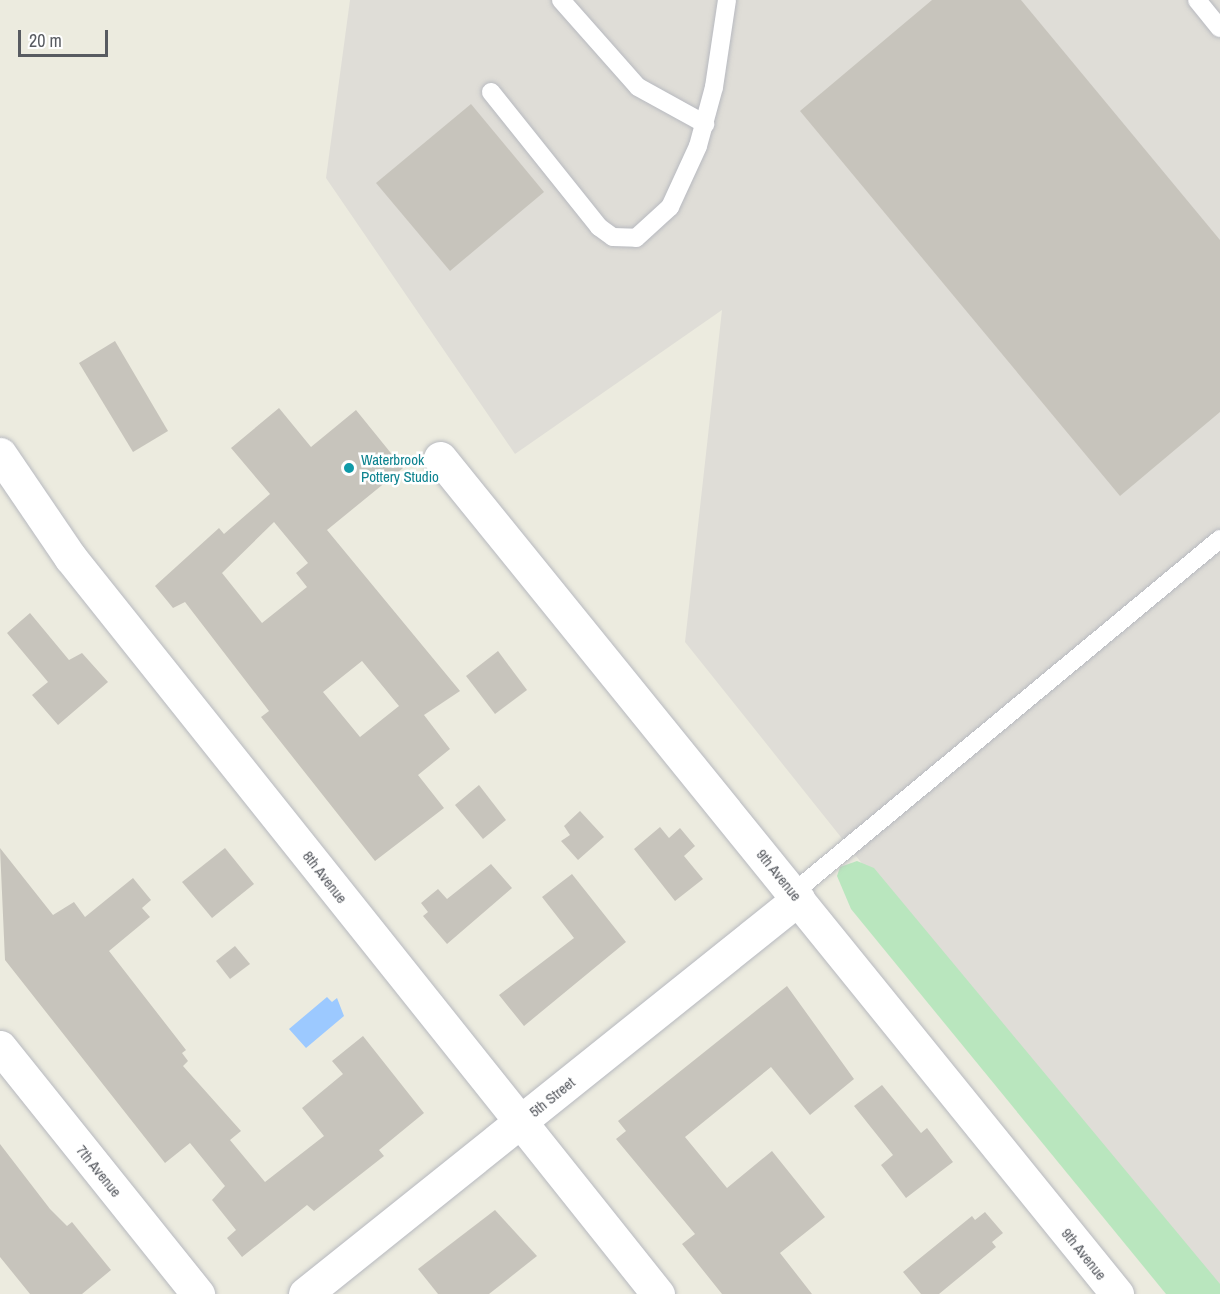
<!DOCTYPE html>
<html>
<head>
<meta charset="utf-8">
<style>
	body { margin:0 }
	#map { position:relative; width:1220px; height:1294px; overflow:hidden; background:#ecebdf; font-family:"Archivo Narrow",sans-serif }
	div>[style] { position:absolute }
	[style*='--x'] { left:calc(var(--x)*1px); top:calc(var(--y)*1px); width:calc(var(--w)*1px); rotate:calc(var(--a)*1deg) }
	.industrial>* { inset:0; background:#dfddd7 }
	.green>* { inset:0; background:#b9e6be }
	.water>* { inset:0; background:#9cc9ff }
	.building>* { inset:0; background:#c7c4bc }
	.roads { filter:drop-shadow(0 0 2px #b7b9bf) drop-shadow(0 0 2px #b7b9bf) }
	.lane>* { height:18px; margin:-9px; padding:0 9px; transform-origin:9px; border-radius:9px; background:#fff }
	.street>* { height:33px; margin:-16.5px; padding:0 16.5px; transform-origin:16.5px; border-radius:16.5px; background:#fff }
	.dots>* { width:16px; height:16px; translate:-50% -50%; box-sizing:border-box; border:3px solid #fff; border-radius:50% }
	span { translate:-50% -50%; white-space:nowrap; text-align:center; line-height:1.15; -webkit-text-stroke:5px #fff; paint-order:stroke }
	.culture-label { font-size:15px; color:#0d838f }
	.left { translate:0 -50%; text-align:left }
	.street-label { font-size:15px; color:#585b61 }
	.scale { position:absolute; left:18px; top:30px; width:90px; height:27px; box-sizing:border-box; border:3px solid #585b61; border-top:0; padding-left:8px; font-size:18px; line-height:21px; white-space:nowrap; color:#585b61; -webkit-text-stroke:4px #fff; paint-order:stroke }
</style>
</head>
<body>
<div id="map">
	<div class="industrial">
		<div style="clip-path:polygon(350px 0,1220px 0,1220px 1294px,1206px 1294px,685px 642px,722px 310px,515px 454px,326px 178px)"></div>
	</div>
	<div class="green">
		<div style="clip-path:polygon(857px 861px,874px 868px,1220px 1284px,1220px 1294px,1166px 1294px,851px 909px,837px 876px,840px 867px)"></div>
	</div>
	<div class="water">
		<div style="clip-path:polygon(327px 997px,332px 1002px,337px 998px,344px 1016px,306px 1048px,289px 1029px)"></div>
	</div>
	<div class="building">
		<div style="clip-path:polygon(932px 0,1021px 0,1220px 240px,1220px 412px,1120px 496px,800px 111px)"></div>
		<div style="clip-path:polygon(471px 104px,544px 192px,450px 271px,376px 183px)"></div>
		<div style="clip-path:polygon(115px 341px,168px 431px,133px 452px,79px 363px)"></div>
		<div style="clip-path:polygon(evenodd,279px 408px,311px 447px,356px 410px,403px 468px,327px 530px,460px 691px,424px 715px,450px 749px,418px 775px,444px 808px,375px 861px,261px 717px,269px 711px,185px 602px,173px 608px,155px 586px,219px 528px,224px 534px,270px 494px,231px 448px,279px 408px,274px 522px,308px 563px,296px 573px,307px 587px,262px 623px,222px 573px,274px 522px,279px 408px,362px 661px,399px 706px,360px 737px,323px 692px,362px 661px)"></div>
		<div style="clip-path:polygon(30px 613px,69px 660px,82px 653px,108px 682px,58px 725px,32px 695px,48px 682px,7px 633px)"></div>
		<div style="clip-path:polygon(498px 651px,527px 690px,495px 714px,466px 676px)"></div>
		<div style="clip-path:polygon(479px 785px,506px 820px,483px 839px,455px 805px)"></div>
		<div style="clip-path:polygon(580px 811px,604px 837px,578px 860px,561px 841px,570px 835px,564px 826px)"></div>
		<div style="clip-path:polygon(660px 827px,669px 838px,680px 828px,695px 846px,684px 856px,703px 879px,675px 901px,634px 849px)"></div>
		<div style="clip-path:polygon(0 848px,53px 915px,74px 902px,85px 917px,133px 878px,151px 900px,142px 908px,150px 917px,109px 951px,186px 1050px,182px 1053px,188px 1061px,183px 1066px,241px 1131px,230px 1140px,265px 1182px,324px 1136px,302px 1108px,343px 1074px,332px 1061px,363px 1036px,424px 1113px,379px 1150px,384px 1156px,314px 1211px,307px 1205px,242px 1257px,227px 1238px,236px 1230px,212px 1200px,225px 1186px,190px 1143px,165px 1163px,5px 960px)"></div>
		<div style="clip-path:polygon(225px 848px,254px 884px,212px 918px,182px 882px)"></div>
		<div style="clip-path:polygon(491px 864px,512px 888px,447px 944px,423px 916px,428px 912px,421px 903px,438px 889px,447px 899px)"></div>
		<div style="clip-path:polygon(572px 874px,626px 942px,524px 1026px,499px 995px,574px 938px,542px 897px)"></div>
		<div style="clip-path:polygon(235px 946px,250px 964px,230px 979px,216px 961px)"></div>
		<div style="clip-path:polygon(787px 986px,854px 1079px,810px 1115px,771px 1067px,685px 1137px,727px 1188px,772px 1151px,825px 1217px,780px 1253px,812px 1294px,722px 1294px,682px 1244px,695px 1234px,616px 1139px,626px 1131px,618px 1121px)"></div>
		<div style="clip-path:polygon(882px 1085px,921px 1133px,927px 1128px,953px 1162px,906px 1198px,881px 1165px,893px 1155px,854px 1106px)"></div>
		<div style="clip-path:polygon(0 1144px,50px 1209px,67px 1226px,72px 1222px,111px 1270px,82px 1294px,30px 1294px,0 1257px)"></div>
		<div style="clip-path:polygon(495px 1210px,537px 1256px,489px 1294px,438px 1294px,418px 1269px)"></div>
		<div style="clip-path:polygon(985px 1212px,1003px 1233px,992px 1242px,996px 1247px,939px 1294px,921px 1294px,903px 1272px,972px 1216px,975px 1220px)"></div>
	</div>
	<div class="roads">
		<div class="lane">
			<div style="--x:561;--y:0;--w:116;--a:48.5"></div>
			<div style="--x:638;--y:87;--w:77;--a:28.9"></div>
			<div style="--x:1197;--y:0;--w:36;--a:51"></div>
			<div style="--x:491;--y:92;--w:173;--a:51.3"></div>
			<div style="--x:599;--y:227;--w:17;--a:36"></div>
			<div style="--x:613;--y:237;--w:23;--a:2"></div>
			<div style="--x:636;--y:238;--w:46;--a:-42.4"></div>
			<div style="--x:670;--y:207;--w:67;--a:-65.3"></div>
			<div style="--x:698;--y:146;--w:61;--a:-74.8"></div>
			<div style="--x:714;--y:87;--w:88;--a:-81.5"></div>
			<div style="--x:793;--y:893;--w:555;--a:-39.66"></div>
		</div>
		<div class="street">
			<div style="--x:0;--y:454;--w:125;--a:55.8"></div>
			<div style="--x:70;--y:557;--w:943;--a:51.42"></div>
			<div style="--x:440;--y:458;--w:1076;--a:51"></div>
			<div style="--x:0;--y:1047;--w:317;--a:51.3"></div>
			<div style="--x:305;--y:1294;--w:632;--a:-38.7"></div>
		</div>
	</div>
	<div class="dots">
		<div style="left:349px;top:468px;background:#0f9aa8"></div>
	</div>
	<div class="culture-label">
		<span class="left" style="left:361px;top:468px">Waterbrook<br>Pottery Studio</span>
	</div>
	<div class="street-label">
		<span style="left:779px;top:875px;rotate:51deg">9th Avenue</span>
		<span style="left:325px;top:877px;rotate:52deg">8th Avenue</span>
		<span style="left:552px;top:1097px;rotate:-39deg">5th Street</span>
		<span style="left:99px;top:1171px;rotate:51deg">7th Avenue</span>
		<span style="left:1084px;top:1254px;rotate:51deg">9th Avenue</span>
	</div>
	<div class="scale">20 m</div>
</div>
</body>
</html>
